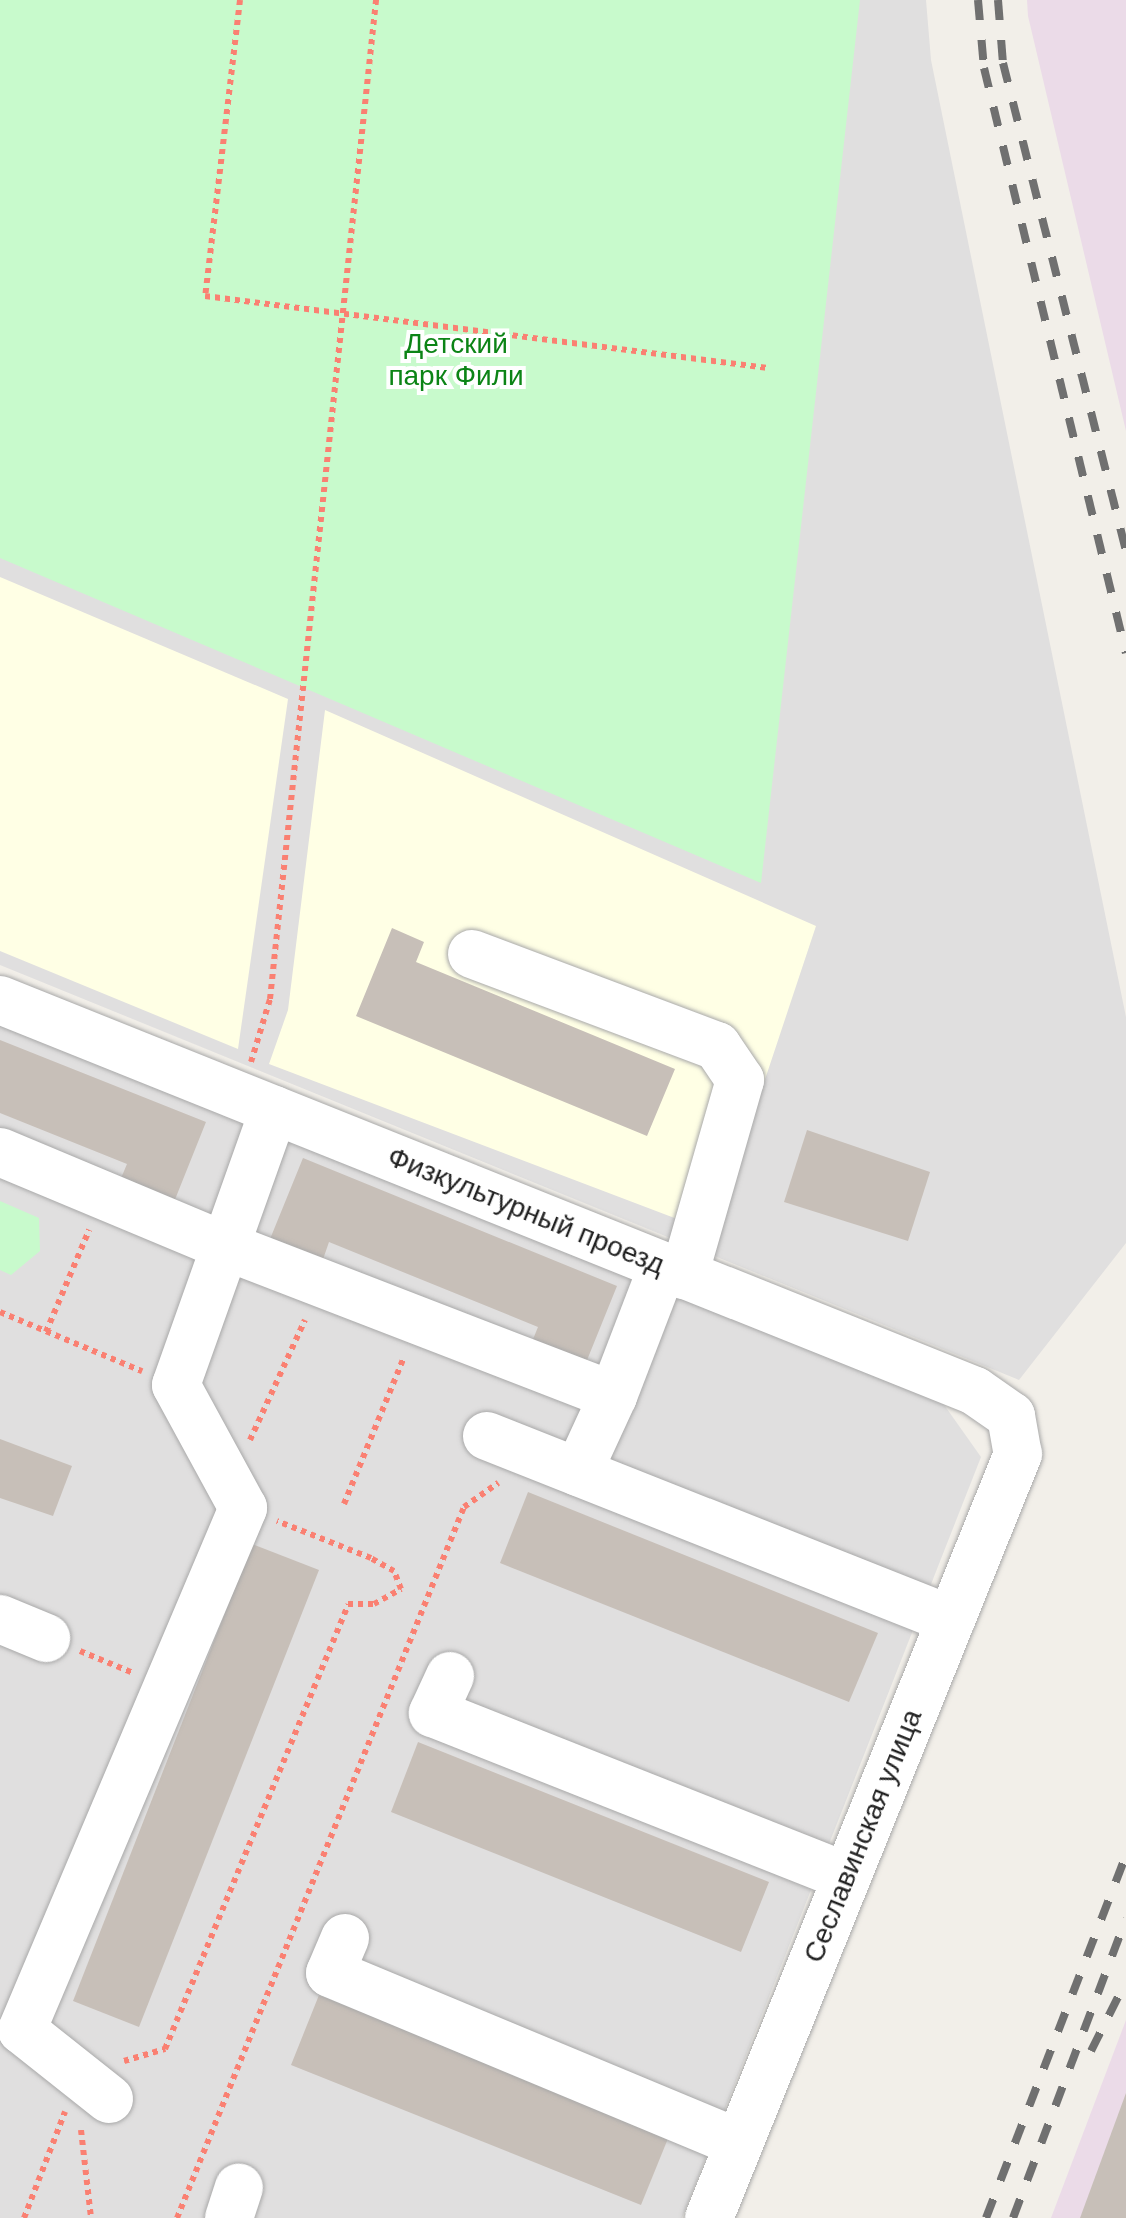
<!DOCTYPE html>
<html>
<head>
<meta charset="utf-8">
<style>
	body { margin:0 }
	#map { position:relative; width:1126px; height:2218px; overflow:hidden; background:#f2efe9; font-family:Helvetica,sans-serif }
	div>[style] { position:absolute }
	[style*='--x'] { left:calc(var(--x)*1px); top:calc(var(--y)*1px); width:calc(var(--w)*1px); rotate:calc(var(--a)*1deg) }
	.residential>* { inset:0; background:#e0dfdf }
	.industrial>* { inset:0; background:#ebdbe8 }
	.education>* { inset:0; background:#ffffe5 }
	.park>* { inset:0; background:#c8facc }
	.building>* { inset:0; background:#c7bfb8 }
	.path>* { height:6px; margin-top:-3px; transform-origin:0; background:repeating-linear-gradient(90deg,#fa8072 0 5px,transparent 0 10px) }
	.roads { filter:drop-shadow(0 0 2px #a9a9a9) drop-shadow(0 0 2px #a9a9a9) }
	.minor>* { height:48px; margin:-24px; padding:0 24px; transform-origin:24px; border-radius:24px; background:#fff }
	.rail>* { height:8px; margin-top:-4px; transform-origin:0; background:repeating-linear-gradient(90deg,#707070 0 20px,transparent 0 40px) }
	span { translate:-50% -50%; white-space:nowrap; text-align:center; line-height:1.15; -webkit-text-stroke:8px #fff; paint-order:stroke }
	.park-label { font-size:28px; color:#0c8416 }
	.street-label { font-size:28px; color:#222 }
</style>
</head>
<body>
<div id="map">
	<div class="residential">
		<div style="clip-path:polygon(0 0,926px 0,931px 60px,1126px 1017px,1126px 1243px,1019px 1380px,0 965px)"></div>
		<div style="clip-path:polygon(0 1025px,935px 1392px,981px 1457px,682px 2218px,0 2218px)"></div>
	</div>
	<div class="industrial">
		<div style="clip-path:polygon(1027px 0,1126px 0,1126px 431px,1028px 16px)"></div>
		<div style="clip-path:polygon(1126px 2020px,1126px 2218px,1051px 2218px)"></div>
	</div>
	<div class="education">
		<div style="clip-path:polygon(0 577px,288px 699px,238px 1049px,0 951px)"></div>
		<div style="clip-path:polygon(325px 710px,816px 926px,714px 1233px,269px 1064px,288px 1010px)"></div>
	</div>
	<div class="park">
		<div style="clip-path:polygon(0 0,860px 0,761px 883px,0 558px)"></div>
		<div style="clip-path:polygon(0 1201px,39px 1218px,40px 1251px,11px 1275px,0 1270px)"></div>
	</div>
	<div class="building">
		<div style="clip-path:polygon(392px 928px,424px 942px,416px 962px,675px 1069px,647px 1136px,356px 1016px)"></div>
		<div style="clip-path:polygon(0 1040px,206px 1122px,170px 1212px,116px 1190px,127px 1164px,0 1113px)"></div>
		<div style="clip-path:polygon(807px 1130px,930px 1172px,908px 1241px,784px 1202px)"></div>
		<div style="clip-path:polygon(303px 1158px,617px 1286px,581px 1375px,527px 1354px,538px 1327px,329px 1242px,321px 1265px,268px 1244px)"></div>
		<div style="clip-path:polygon(0 1439px,72px 1466px,53px 1516px,0 1498px)"></div>
		<div style="clip-path:polygon(528px 1492px,878px 1633px,849px 1702px,500px 1563px)"></div>
		<div style="clip-path:polygon(252px 1544px,319px 1570px,139px 2027px,73px 2001px)"></div>
		<div style="clip-path:polygon(418px 1742px,769px 1882px,741px 1952px,391px 1812px)"></div>
		<div style="clip-path:polygon(319px 1995px,669px 2136px,641px 2205px,291px 2065px)"></div>
		<div style="clip-path:polygon(1126px 2093px,1126px 2218px,1080px 2218px)"></div>
	</div>
	<div class="path">
		<div style="--x:240;--y:0;--w:298;--a:96.7"></div>
		<div style="--x:205;--y:296;--w:568;--a:7.29"></div>
		<div style="--x:251;--y:1062;--w:66;--a:-73.2"></div>
		<div style="--x:270;--y:999;--w:1005;--a:-83.94"></div>
		<div style="--x:0;--y:1312;--w:154;--a:22.6"></div>
		<div style="--x:46;--y:1332;--w:111;--a:-67.1"></div>
		<div style="--x:250;--y:1440;--w:132;--a:-65.4"></div>
		<div style="--x:344;--y:1504;--w:159;--a:-67.8"></div>
		<div style="--x:80;--y:1651;--w:57;--a:22.5"></div>
		<div style="--x:124;--y:2061;--w:43;--a:-16.3"></div>
		<div style="--x:165;--y:2049;--w:481;--a:-67.6"></div>
		<div style="--x:348;--y:1604;--w:26;--a:0"></div>
		<div style="--x:374;--y:1604;--w:31;--a:-29"></div>
		<div style="--x:401;--y:1589;--w:19;--a:-111"></div>
		<div style="--x:394;--y:1571;--w:26;--a:-151"></div>
		<div style="--x:371;--y:1558;--w:101;--a:-158.5"></div>
		<div style="--x:81;--y:2130;--w:89;--a:83.5"></div>
		<div style="--x:24;--y:2218;--w:114;--a:-68.9"></div>
		<div style="--x:177;--y:2218;--w:767;--a:-68.02"></div>
		<div style="--x:464;--y:1507;--w:42;--a:-35.2"></div>
	</div>
	<div class="roads">
		<div class="minor">
			<div style="--x:472;--y:954;--w:262;--a:20.6"></div>
			<div style="--x:717;--y:1046;--w:41;--a:55.9"></div>
			<div style="--x:740;--y:1080;--w:203;--a:106"></div>
			<div style="--x:0;--y:1000;--w:1050;--a:21.85"></div>
			<div style="--x:975;--y:1391;--w:44;--a:34.8"></div>
			<div style="--x:1011;--y:1416;--w:39;--a:80"></div>
			<div style="--x:1018;--y:1454;--w:824;--a:112.02"></div>
			<div style="--x:0;--y:1152;--w:244;--a:22.7"></div>
			<div style="--x:225;--y:1246;--w:416;--a:21.1"></div>
			<div style="--x:487;--y:1436;--w:499;--a:21.6"></div>
			<div style="--x:578;--y:1472;--w:84;--a:-65.3"></div>
			<div style="--x:613;--y:1396;--w:139;--a:-69"></div>
			<div style="--x:0;--y:1619;--w:50;--a:22.4"></div>
			<div style="--x:450;--y:1676;--w:41;--a:114.7"></div>
			<div style="--x:433;--y:1713;--w:445;--a:21.6"></div>
			<div style="--x:345;--y:1938;--w:38;--a:113"></div>
			<div style="--x:330;--y:1973;--w:443;--a:22.6"></div>
			<div style="--x:109;--y:2099;--w:111;--a:-141.6"></div>
			<div style="--x:22;--y:2030;--w:567;--a:-67.05"></div>
			<div style="--x:243;--y:1508;--w:140;--a:-118.6"></div>
			<div style="--x:176;--y:1385;--w:292;--a:-70.4"></div>
			<div style="--x:229;--y:2218;--w:32;--a:-72"></div>
		</div>
	</div>
	<div class="rail">
		<div style="--x:978;--y:0;--w:68;--a:85"></div>
		<div style="--x:984;--y:68;--w:602;--a:76.36"></div>
		<div style="--x:998;--y:0;--w:63;--a:85.5"></div>
		<div style="--x:1003;--y:63;--w:503;--a:75.85"></div>
		<div style="--x:1091;--y:2051;--w:78;--a:-63.4"></div>
		<div style="--x:986;--y:2218;--w:388;--a:-68.9"></div>
		<div style="--x:1013;--y:2218;--w:320;--a:-69.3"></div>
	</div>
	<div class="park-label">
		<span style="left:456px;top:360px">Детский<br>парк Фили</span>
	</div>
	<div class="street-label">
		<span style="left:526px;top:1211px;rotate:22deg">Физкультурный проезд</span>
		<span style="left:863px;top:1836px;rotate:-68deg">Сеславинская улица</span>
	</div>
</div>
</body>
</html>
